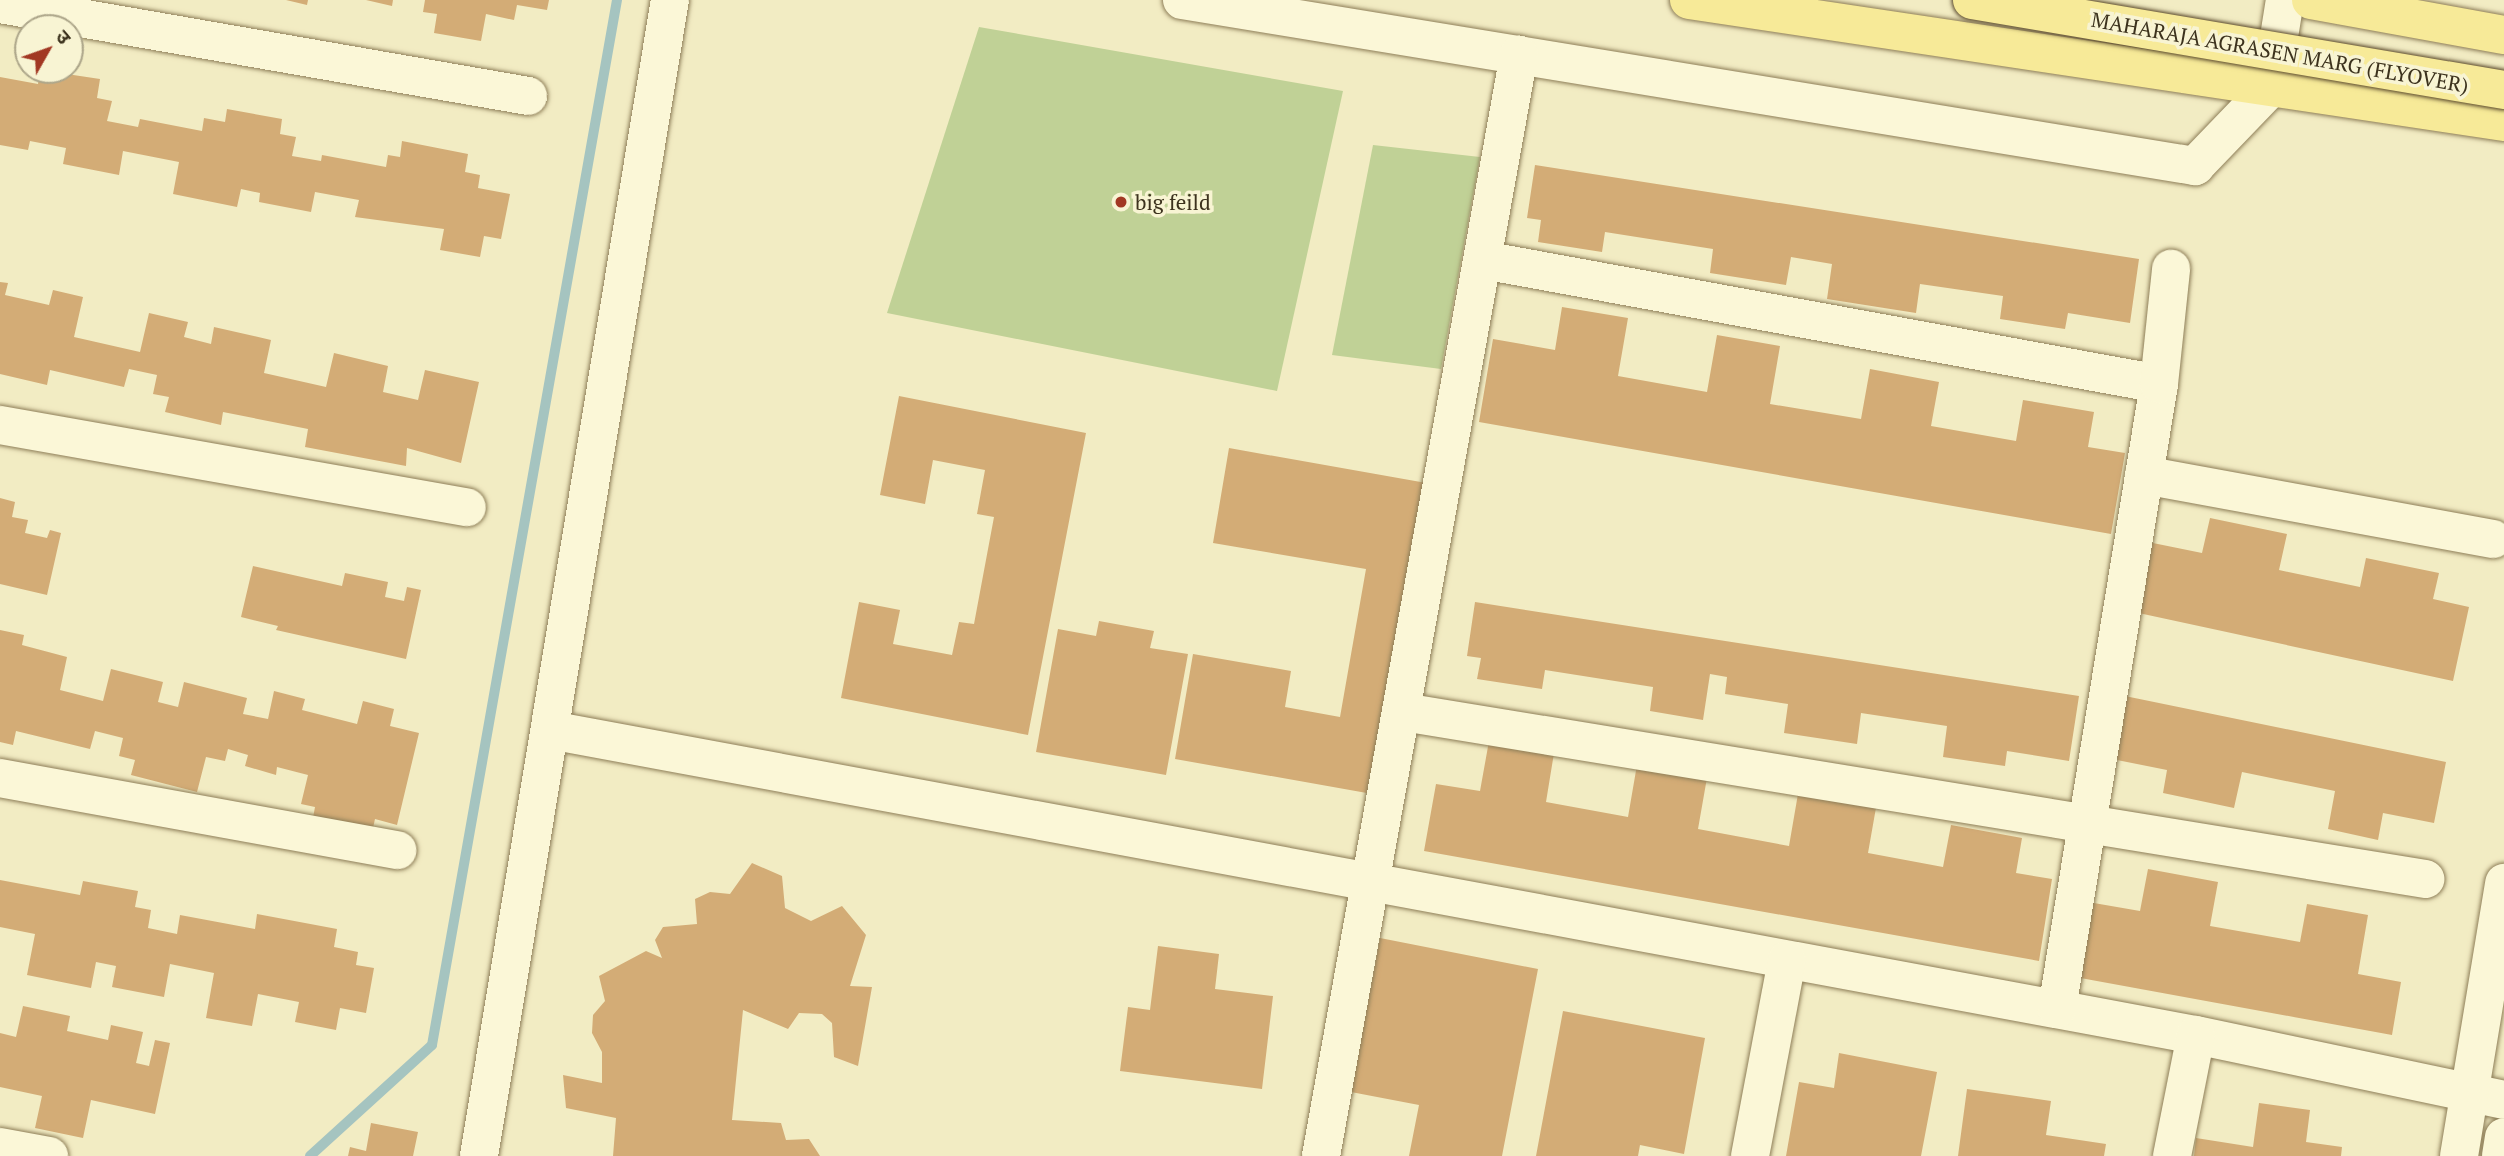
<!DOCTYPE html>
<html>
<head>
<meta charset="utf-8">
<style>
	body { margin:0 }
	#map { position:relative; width:2504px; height:1156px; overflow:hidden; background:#f2ecc3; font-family:"PT Serif","Noto Sans Devanagari",serif }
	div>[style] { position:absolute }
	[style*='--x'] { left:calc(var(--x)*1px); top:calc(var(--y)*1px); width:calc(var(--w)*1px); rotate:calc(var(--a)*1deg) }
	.green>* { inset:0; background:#c0d196 }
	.stream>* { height:10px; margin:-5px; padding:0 5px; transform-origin:5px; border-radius:5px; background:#a5c4c0 }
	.building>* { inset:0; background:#d3ac76 }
	.roads { filter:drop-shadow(0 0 2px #8e7e58) drop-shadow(0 0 2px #8e7e58) }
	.minor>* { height:38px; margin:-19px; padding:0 19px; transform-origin:19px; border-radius:19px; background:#fbf7d7 }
	.major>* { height:38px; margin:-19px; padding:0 19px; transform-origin:19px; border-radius:19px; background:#f7ea98 }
	.bridges { filter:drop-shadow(0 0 2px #5b4a2c) drop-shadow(0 0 2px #5b4a2c) }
	.major-bridge>* { height:38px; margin:-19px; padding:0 19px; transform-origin:19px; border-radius:19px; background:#f7ea98 }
	.dots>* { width:19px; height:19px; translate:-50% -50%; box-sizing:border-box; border:4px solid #f8f4d3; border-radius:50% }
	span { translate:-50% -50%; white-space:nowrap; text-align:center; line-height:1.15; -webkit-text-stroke:7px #f8f4d3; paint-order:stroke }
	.street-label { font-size:21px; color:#3c321d }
	.poi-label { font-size:21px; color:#3c321d }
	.left { translate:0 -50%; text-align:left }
	.north { position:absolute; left:14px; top:14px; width:70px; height:70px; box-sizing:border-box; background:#f8f4d3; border:2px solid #ada68a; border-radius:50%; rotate:50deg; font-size:19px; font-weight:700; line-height:28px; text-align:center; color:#3c321d }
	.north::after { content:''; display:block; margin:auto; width:24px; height:32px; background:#a23823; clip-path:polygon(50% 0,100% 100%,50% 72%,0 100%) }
</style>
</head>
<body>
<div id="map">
	<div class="green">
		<div style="clip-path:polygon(979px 27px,1343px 91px,1277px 391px,887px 313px)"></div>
		<div style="clip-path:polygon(1373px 145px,1480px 157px,1441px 369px,1332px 355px)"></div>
	</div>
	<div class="stream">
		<div style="--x:310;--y:1156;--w:165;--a:-42.3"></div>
		<div style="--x:432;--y:1045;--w:1061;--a:-79.96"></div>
	</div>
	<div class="building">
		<div style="clip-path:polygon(286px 0,308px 0,307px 5px)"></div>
		<div style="clip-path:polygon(366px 0,393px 0,392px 6px)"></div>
		<div style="clip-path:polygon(425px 0,549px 0,547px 10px,517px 5px,514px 20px,486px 14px,481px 41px,434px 33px,437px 14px,423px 12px)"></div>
		<div style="clip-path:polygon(40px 70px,100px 79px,97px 98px,112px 101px,107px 121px,138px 127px,140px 119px,202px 131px,204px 118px,225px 122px,227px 109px,282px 119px,280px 134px,296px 137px,292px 156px,321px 161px,322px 155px,386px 167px,388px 155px,400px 157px,402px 141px,468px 154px,465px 172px,480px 175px,478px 188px,510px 194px,501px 239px,484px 236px,480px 257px,440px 250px,444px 229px,355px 217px,359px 200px,315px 192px,311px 212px,259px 202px,260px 193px,241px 189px,237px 207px,173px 194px,179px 162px,123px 151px,119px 175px,63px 164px,66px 148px,30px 141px,28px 150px,0 145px,0 77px,38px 84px)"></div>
		<div style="clip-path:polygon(1535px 165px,2139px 259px,2130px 323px,2068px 313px,2065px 329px,2000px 319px,2003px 296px,1920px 284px,1916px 313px,1827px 299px,1832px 264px,1791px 257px,1786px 285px,1710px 273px,1713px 249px,1605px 232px,1602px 252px,1538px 242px,1541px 220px,1527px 218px)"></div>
		<div style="clip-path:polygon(0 282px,8px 283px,5px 295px,49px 305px,53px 290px,83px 297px,74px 337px,140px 352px,149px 313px,188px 322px,184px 337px,211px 344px,214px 327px,271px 340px,264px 373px,326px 387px,334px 353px,388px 366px,383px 392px,418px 400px,425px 370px,479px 382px,461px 463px,407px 448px,406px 466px,305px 447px,308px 429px,223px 412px,221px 425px,165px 412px,169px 397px,153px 394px,157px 375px,129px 369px,124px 387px,50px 370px,47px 385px,0 374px)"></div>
		<div style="clip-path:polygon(1562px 307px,1628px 318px,1618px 376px,1707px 392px,1717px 335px,1780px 346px,1770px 404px,1861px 419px,1870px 369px,1939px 382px,1931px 426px,2016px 441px,2023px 400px,2094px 412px,2088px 447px,2125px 453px,2111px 534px,1479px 422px,1493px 339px,1555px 350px)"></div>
		<div style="clip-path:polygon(899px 396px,1086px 433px,1028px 735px,841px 698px,859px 602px,900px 610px,893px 644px,952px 655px,959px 622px,974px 624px,994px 517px,977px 514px,985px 470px,933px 460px,925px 504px,880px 495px)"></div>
		<div style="clip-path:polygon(1229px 448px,1432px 484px,1378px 795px,1175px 759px,1193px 654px,1291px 671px,1285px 707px,1340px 717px,1366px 569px,1213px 543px)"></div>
		<div style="clip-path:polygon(0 498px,15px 502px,12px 517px,28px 520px,25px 533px,47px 538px,50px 530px,61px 533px,47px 595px,0 584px)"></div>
		<div style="clip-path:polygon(2210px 518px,2287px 534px,2279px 570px,2360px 587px,2366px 558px,2439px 573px,2433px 599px,2469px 607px,2453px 681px,2134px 612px,2148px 542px,2202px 553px)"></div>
		<div style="clip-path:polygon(253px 566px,342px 586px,345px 573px,388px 582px,385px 597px,404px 601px,407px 587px,421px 590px,406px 659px,276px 630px,278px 626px,241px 617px)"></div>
		<div style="clip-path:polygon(1475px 602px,2079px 696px,2069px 761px,2007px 751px,2005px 766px,1943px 757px,1947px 726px,1861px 713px,1857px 744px,1784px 733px,1788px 704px,1725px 694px,1727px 677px,1710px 674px,1703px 720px,1650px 711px,1653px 687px,1545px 670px,1542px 689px,1477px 679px,1481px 658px,1467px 656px)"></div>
		<div style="clip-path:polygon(1099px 621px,1154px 631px,1150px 648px,1188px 654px,1166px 775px,1036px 752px,1058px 629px,1096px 636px)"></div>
		<div style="clip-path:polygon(0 630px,24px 635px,22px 645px,67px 657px,60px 690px,103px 701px,111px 669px,163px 682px,158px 702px,178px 707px,184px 682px,247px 698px,243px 714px,268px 719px,274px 691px,305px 699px,302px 710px,357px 724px,363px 701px,394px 709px,390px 726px,419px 733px,397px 825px,375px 819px,371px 837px,312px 823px,315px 807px,301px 804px,308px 775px,277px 767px,276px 775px,245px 766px,248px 755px,228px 749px,225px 761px,206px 757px,197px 792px,131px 775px,135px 760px,119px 756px,123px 738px,95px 731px,90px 749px,16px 731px,13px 745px,0 742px)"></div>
		<div style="clip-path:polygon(2120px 695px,2446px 762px,2434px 823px,2383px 813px,2378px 840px,2328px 829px,2335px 791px,2242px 772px,2234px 808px,2163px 793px,2167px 770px,2107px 758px)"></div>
		<div style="clip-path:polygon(1489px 741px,1554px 753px,1546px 802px,1628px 817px,1638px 759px,1708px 772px,1698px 829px,1789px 846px,1799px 788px,1877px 802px,1868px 853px,1943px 867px,1951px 825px,2022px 838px,2016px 873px,2052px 879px,2039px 961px,1424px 851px,1436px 784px,1480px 791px)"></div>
		<div style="clip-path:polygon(752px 863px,782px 876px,785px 908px,811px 921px,842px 906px,866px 935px,850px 986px,872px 987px,858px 1066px,834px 1057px,832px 1023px,822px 1014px,799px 1013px,788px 1029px,743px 1010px,732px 1120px,781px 1123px,786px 1140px,809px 1139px,820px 1156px,613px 1156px,616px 1118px,566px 1108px,563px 1075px,602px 1083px,602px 1052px,592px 1033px,593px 1015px,605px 1001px,599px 976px,646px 951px,662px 958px,655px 940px,663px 927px,697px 924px,695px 899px,710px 892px,730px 894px)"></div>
		<div style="clip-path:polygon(2148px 869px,2218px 882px,2210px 926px,2300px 942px,2307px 904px,2368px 915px,2358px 974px,2401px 982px,2392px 1035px,2075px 977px,2088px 902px,2140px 911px)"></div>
		<div style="clip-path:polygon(0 880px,80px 895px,83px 881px,138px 891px,135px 907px,151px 910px,148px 928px,177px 934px,180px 915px,255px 929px,257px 914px,337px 929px,334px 947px,358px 952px,356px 965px,374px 968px,366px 1013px,340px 1008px,336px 1030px,295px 1022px,299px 1002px,258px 994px,252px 1026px,206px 1018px,214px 973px,170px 964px,164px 997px,112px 987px,116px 966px,96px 962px,91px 988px,27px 975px,35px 934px,0 927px)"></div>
		<div style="clip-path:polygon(1380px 938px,1538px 969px,1502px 1156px,1409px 1156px,1419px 1105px,1351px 1092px)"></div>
		<div style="clip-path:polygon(1158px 946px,1219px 954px,1215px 989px,1273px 996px,1262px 1089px,1120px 1071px,1128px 1007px,1150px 1010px)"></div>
		<div style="clip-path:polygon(23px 1006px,70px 1016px,67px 1031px,108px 1040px,111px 1025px,143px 1032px,136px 1063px,149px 1066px,155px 1040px,170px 1043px,155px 1114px,91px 1100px,83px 1138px,35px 1128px,42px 1096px,0 1087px,0 1033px,16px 1037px)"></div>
		<div style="clip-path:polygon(1563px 1011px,1705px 1038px,1684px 1154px,1640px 1145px,1638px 1156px,1536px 1156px)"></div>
		<div style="clip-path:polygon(1839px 1053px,1937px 1072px,1921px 1156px,1786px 1156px,1799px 1082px,1834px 1088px)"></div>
		<div style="clip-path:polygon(1967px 1089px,2051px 1101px,2046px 1135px,2106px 1144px,2104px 1156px,1958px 1156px)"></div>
		<div style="clip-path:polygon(2259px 1103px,2310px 1110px,2306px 1142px,2342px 1147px,2341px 1156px,2194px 1156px,2196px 1138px,2253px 1147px)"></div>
		<div style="clip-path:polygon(371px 1123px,418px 1132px,413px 1156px,348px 1156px,350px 1147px,366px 1151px)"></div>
	</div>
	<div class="roads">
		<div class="minor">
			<div style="--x:1182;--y:0;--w:1027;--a:9.31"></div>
			<div style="--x:2195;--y:166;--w:110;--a:-46.1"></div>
			<div style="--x:2271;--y:87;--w:88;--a:-80.9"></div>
			<div style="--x:0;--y:4;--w:536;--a:9.88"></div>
			<div style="--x:1483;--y:260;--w:687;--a:10.39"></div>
			<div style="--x:0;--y:425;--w:474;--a:10"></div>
			<div style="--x:2144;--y:475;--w:355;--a:10.4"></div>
			<div style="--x:1403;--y:712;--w:1036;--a:9.28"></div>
			<div style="--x:550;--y:730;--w:1674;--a:10.5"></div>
			<div style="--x:2196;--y:1035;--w:315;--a:11.9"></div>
			<div style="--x:0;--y:778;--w:404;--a:10.3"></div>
			<div style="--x:2057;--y:1009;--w:633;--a:-80.73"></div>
			<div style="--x:2159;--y:384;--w:116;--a:-84"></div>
			<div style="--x:0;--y:1147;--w:50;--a:10.4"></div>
			<div style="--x:479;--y:1156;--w:1172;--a:-80.62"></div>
			<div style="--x:1321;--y:1156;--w:1119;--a:-79.81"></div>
			<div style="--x:1750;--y:1156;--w:199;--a:-79.3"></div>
			<div style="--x:2172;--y:1156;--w:123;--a:-78.8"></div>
			<div style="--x:2459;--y:1156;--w:277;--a:-80.6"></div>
			<div style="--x:2501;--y:1156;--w:19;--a:-81"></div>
		</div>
		<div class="major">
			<div style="--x:1689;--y:0;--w:824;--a:8.51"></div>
			<div style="--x:2311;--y:0;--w:196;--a:10.3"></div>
		</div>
	</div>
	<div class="bridges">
		<div class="major-bridge">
			<div style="--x:1972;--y:0;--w:540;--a:9.6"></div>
		</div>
	</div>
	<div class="dots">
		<div style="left:1121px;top:202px;background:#a23823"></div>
	</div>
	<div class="street-label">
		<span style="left:2280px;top:52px;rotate:10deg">MAHARAJA AGRASEN MARG (FLYOVER)</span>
	</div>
	<div class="poi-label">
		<span class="left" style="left:1135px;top:202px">big feild</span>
	</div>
	<div class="north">उ</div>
</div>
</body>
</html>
